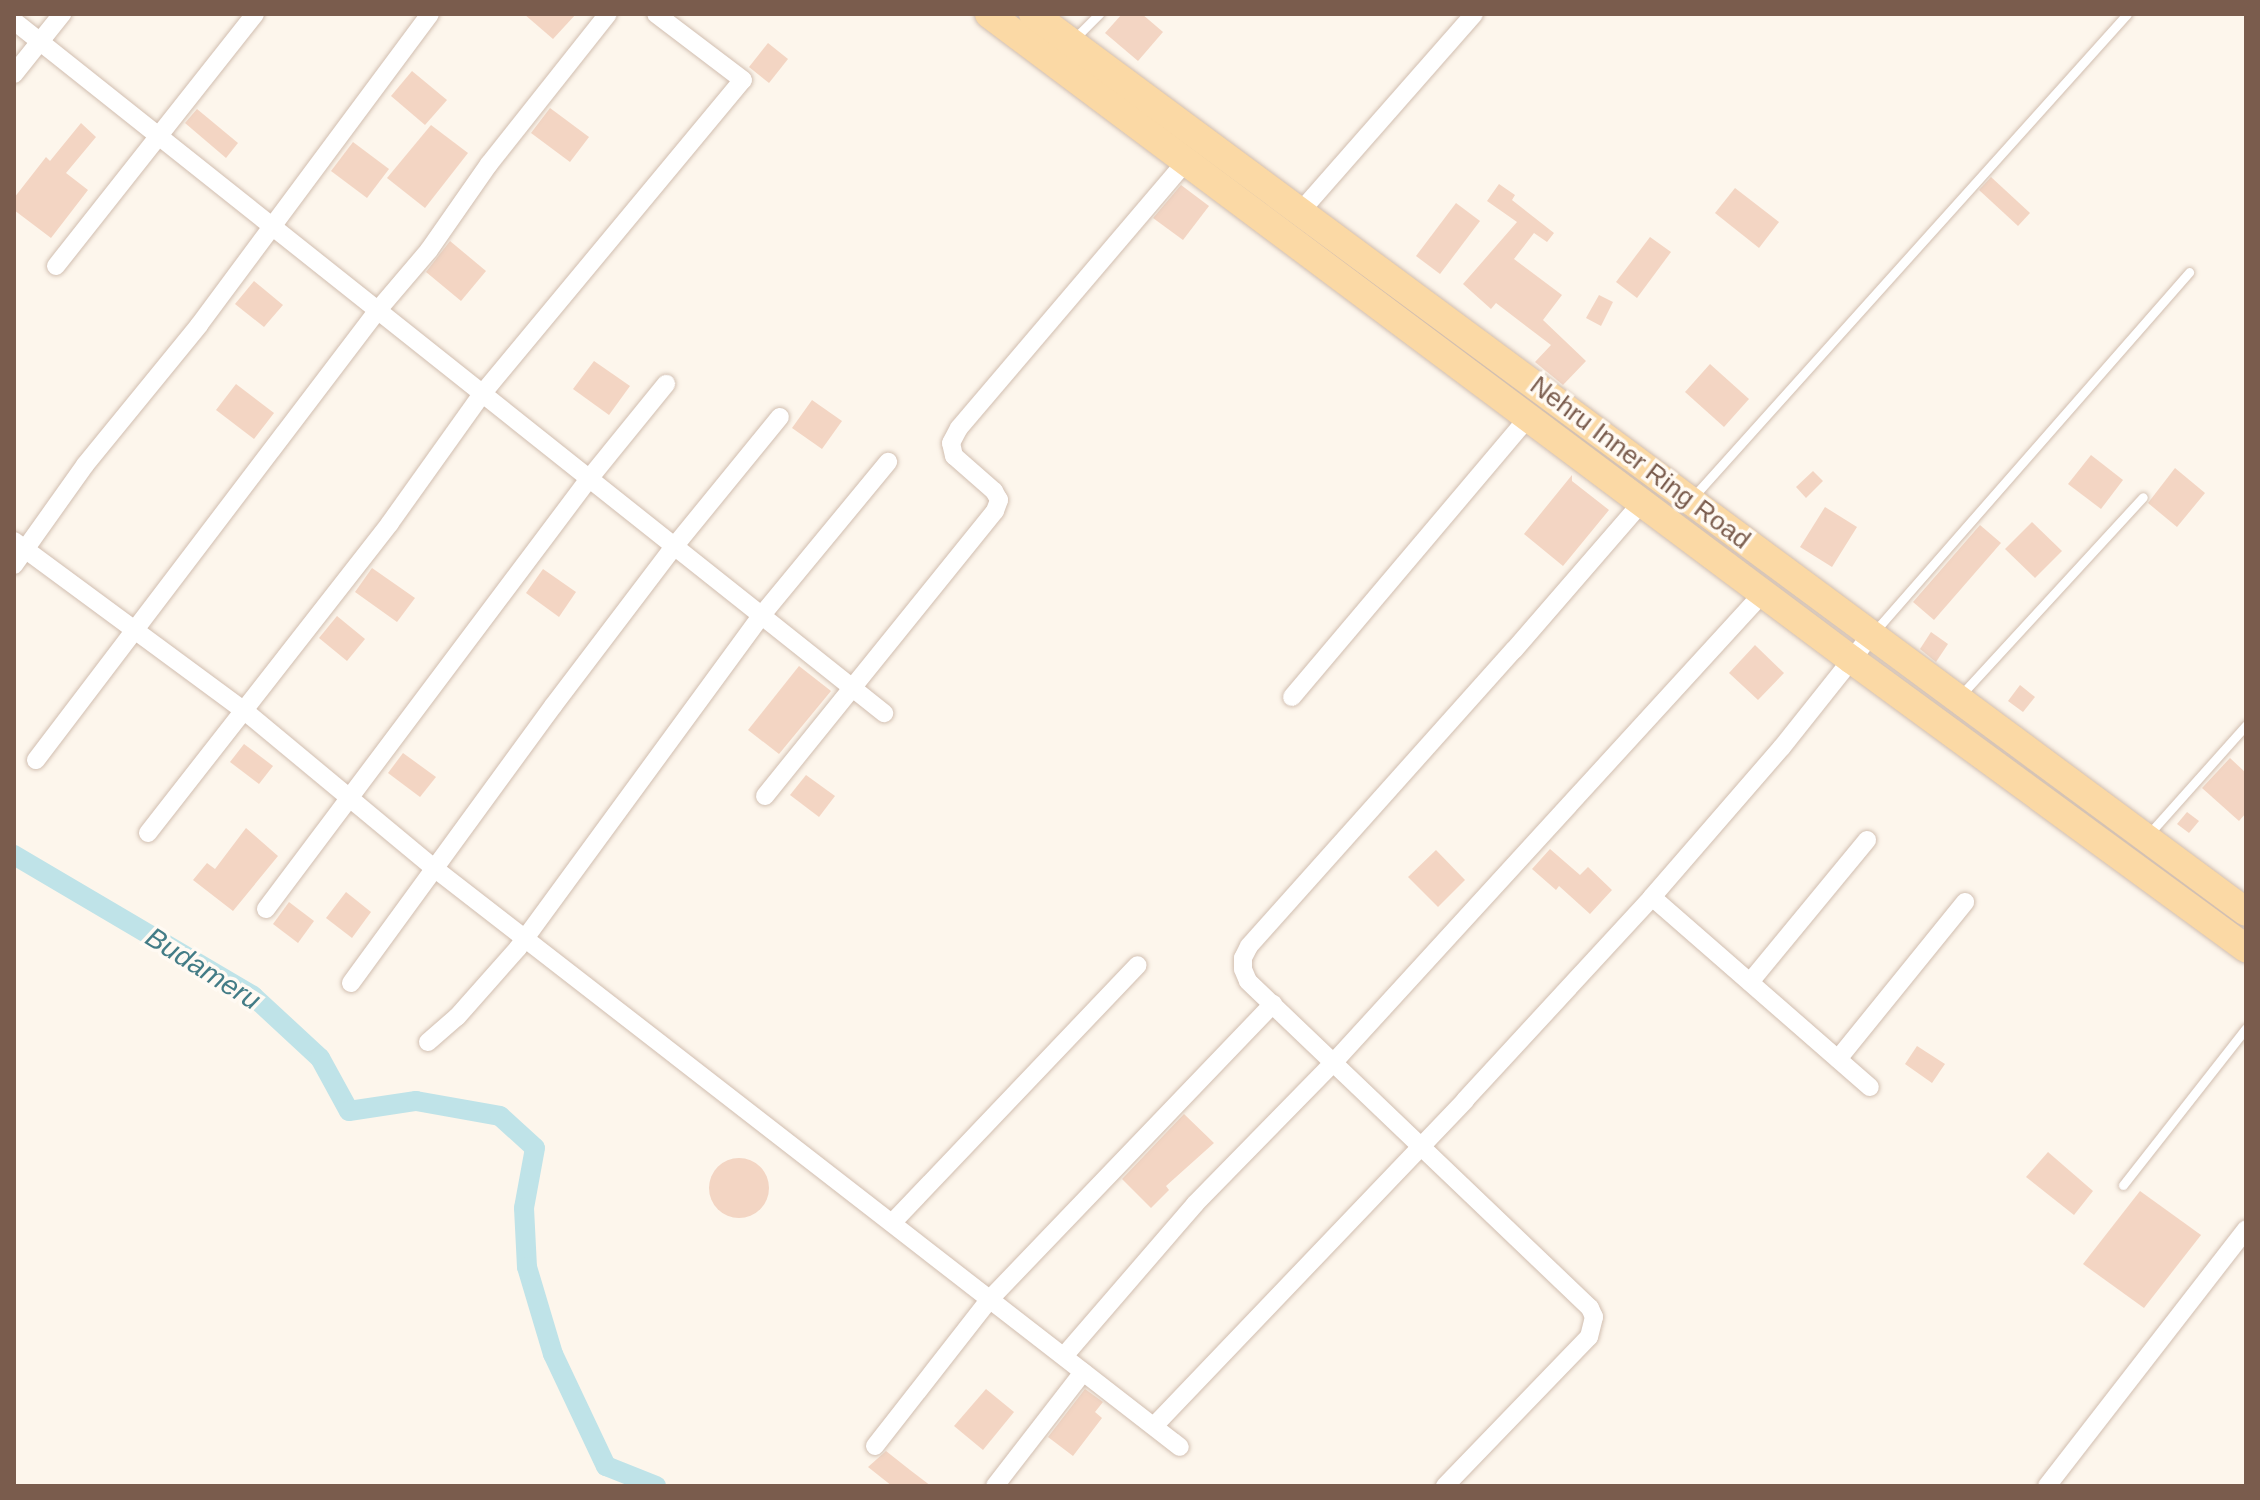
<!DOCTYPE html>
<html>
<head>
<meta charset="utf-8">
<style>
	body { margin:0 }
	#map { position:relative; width:2260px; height:1500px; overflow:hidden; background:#fdf6ec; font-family:Arial,sans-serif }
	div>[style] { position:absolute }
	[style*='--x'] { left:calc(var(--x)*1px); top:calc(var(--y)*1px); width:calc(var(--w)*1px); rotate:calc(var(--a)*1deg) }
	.canal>* { height:20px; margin:-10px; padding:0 10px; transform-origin:10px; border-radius:10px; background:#bfe3e8 }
	.building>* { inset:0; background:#f3d5c3 }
	.round { border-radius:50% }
	.roads { filter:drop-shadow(0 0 2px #d1beb0) drop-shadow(0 0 2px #d1beb0) }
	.service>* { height:9px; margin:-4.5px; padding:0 4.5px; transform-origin:4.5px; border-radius:4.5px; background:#fff }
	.minor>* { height:18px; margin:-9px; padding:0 9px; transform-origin:9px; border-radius:9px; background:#fff }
	.primary>* { height:28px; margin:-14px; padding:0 14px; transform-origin:14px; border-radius:14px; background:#fbd9a5 }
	span { translate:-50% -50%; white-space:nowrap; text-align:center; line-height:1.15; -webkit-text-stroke:7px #fffaf3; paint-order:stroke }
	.street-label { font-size:26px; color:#7a5c4d }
	.water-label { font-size:28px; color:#437c86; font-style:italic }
	.frame { position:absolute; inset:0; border:16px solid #7a5c4d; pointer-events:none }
</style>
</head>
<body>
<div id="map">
	<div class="canal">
		<div style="--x:14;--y:855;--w:277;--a:30.5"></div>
		<div style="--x:253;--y:996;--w:91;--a:42.8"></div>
		<div style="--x:320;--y:1058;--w:60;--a:61.3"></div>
		<div style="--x:349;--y:1111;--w:68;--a:-8.5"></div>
		<div style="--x:416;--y:1101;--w:85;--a:10.1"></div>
		<div style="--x:500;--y:1116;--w:47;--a:42.4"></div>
		<div style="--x:535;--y:1148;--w:61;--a:100.4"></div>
		<div style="--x:524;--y:1208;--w:59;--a:87.1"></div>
		<div style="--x:527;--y:1267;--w:91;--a:73.4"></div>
		<div style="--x:553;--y:1354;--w:124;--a:64.7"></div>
		<div style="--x:606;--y:1466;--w:54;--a:21.8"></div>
	</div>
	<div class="building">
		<div style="clip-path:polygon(524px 14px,576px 14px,553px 39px)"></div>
		<div style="clip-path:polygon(1122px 14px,1142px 14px,1163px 32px,1138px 61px,1105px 33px)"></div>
		<div style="clip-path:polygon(768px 43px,788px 59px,769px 83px,749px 67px)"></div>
		<div style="clip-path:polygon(412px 71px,447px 100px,425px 125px,391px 96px)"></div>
		<div style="clip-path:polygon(550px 108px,589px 137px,570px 162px,531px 133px)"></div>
		<div style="clip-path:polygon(197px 109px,238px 143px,226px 158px,185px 123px)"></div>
		<div style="clip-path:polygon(81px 123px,96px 137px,66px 173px,88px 190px,51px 238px,14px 210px,14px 198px,46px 157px,50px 161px)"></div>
		<div style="clip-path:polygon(431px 125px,468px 153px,425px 208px,387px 178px)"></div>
		<div style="clip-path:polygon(353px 142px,389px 169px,367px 198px,331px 171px)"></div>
		<div style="clip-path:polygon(1991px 177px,2030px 213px,2018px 226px,1979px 190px)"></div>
		<div style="clip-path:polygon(1499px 184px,1515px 195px,1512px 200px,1554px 233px,1547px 242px,1534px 233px,1514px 259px,1562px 295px,1543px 320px,1586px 361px,1563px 385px,1535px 362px,1551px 345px,1496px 303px,1491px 309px,1463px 284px,1517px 222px,1487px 201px)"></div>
		<div style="clip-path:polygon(1181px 185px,1209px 206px,1183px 240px,1153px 218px)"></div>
		<div style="clip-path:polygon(1735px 188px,1779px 222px,1759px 248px,1715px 213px)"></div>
		<div style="clip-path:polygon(1456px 203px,1480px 221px,1440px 274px,1416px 256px)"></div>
		<div style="clip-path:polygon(1650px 237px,1671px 252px,1637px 298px,1616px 282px)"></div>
		<div style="clip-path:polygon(450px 241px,486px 271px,461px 301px,426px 272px)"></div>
		<div style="clip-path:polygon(254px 281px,283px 305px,264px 327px,235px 304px)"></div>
		<div style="clip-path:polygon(1599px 295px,1613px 302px,1601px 326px,1586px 318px)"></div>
		<div style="clip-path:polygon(594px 361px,630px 386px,609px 415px,573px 389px)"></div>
		<div style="clip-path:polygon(1710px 364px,1749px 399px,1724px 427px,1685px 392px)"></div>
		<div style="clip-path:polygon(236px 384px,274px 413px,254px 439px,216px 410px)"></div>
		<div style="clip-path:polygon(812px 400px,842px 421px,822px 449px,792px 428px)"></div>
		<div style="clip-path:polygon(2091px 455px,2123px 480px,2101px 509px,2068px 484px)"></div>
		<div style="clip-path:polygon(2175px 468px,2205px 493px,2177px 527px,2148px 503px)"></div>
		<div style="clip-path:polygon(1813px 471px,1823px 481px,1806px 498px,1796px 487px)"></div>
		<div style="clip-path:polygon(1572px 475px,1572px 481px,1609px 510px,1563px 566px,1524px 534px)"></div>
		<div style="clip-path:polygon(1825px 507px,1857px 527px,1832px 567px,1800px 547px)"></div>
		<div style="clip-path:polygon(2032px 522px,2062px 551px,2035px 578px,2005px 549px)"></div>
		<div style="clip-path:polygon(1980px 525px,2001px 543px,1934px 620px,1913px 602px)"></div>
		<div style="clip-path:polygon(372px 568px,415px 598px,397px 622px,355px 592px)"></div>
		<div style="clip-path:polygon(543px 569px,576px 592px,559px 617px,526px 593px)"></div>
		<div style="clip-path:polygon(337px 616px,365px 639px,347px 661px,319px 638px)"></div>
		<div style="clip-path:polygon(1931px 632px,1948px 644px,1936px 662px,1920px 649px)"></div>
		<div style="clip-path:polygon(1755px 645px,1784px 673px,1758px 700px,1729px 673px)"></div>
		<div style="clip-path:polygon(799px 666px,831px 691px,779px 754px,748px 730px)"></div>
		<div style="clip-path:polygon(2020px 685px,2035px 697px,2023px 712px,2008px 701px)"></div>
		<div style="clip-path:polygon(244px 744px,273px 766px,259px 784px,230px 762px)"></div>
		<div style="clip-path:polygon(403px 753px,436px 777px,420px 797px,388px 773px)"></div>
		<div style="clip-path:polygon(2230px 758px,2246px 773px,2246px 813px,2239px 821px,2202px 788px)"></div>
		<div style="clip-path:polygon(806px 775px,835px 796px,819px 817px,790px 795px)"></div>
		<div style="clip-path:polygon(2187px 812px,2199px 821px,2189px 833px,2177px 824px)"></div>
		<div style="clip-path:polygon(246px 828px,278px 856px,233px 911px,193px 880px,207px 863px,215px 869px)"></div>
		<div style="clip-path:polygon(1550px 849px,1580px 875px,1588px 867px,1612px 890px,1590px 914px,1559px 886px,1556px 890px,1532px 869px)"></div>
		<div style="clip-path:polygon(1436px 850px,1465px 880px,1438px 907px,1408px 877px)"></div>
		<div style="clip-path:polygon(346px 892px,371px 912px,352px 938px,326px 918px)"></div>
		<div style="clip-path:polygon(289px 902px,314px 921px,298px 943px,273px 924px)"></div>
		<div style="clip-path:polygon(1917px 1046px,1945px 1064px,1932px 1083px,1905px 1064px)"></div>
		<div style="clip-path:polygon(1184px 1114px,1214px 1143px,1166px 1186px,1169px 1190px,1151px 1208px,1122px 1179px)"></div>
		<div style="clip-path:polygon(2048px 1152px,2093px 1191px,2074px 1215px,2026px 1177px)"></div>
		<div class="round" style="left:709px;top:1158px;width:60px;height:60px"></div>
		<div style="clip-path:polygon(2140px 1191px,2201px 1235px,2144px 1308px,2083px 1264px)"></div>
		<div style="clip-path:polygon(986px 1389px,1014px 1412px,983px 1450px,954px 1426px)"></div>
		<div style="clip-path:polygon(1085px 1389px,1103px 1402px,1095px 1412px,1102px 1418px,1073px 1456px,1048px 1437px)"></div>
		<div style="clip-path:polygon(886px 1451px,910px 1470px,931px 1486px,892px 1486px,868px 1467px)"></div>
	</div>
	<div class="roads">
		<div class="service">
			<div style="--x:1073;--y:40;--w:37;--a:-45"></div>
			<div style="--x:1694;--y:496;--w:648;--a:-48.07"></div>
			<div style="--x:1875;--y:631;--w:477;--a:-48.8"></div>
			<div style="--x:1960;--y:696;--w:270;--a:-47.4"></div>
			<div style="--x:2149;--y:834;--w:146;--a:-48.3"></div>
			<div style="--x:2123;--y:1185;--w:199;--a:-51.9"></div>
		</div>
		<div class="minor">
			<div style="--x:14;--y:21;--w:1112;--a:38.5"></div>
			<div style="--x:14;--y:74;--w:77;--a:-51.3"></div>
			<div style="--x:1301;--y:211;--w:262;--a:-48.7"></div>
			<div style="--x:56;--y:266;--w:321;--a:-51.7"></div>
			<div style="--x:14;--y:541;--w:288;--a:36.4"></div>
			<div style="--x:246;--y:712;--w:244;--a:39.7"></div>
			<div style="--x:434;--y:868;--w:944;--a:37.82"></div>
			<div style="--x:14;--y:565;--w:123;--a:-54.6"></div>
			<div style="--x:85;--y:465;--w:181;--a:-50.8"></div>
			<div style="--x:199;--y:325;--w:387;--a:-53.4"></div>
			<div style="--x:1292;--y:697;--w:367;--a:-49.8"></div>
			<div style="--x:36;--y:760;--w:565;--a:-52.77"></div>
			<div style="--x:378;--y:310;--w:79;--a:-49.6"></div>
			<div style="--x:429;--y:250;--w:105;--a:-55.1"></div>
			<div style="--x:489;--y:164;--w:191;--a:-51.6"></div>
			<div style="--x:765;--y:796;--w:366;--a:-51.1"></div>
			<div style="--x:995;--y:511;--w:12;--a:-70"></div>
			<div style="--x:999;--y:500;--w:10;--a:-119"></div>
			<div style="--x:994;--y:491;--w:53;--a:-138.8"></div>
			<div style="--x:954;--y:456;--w:13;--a:-103"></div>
			<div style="--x:951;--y:443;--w:17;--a:-62"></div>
			<div style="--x:959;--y:428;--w:350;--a:-49.6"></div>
			<div style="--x:148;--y:833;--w:393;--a:-52"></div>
			<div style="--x:390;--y:523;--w:158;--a:-54.5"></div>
			<div style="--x:482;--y:394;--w:408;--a:-50.3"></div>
			<div style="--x:743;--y:80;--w:109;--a:-142.8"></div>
			<div style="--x:1652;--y:897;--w:289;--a:41.1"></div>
			<div style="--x:266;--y:909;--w:536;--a:-53.11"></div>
			<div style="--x:588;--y:480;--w:124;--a:-50.9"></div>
			<div style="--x:1750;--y:982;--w:184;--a:-50.5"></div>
			<div style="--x:351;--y:983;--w:343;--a:-53.9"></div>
			<div style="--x:553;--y:706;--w:198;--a:-52.8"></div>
			<div style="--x:673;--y:548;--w:169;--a:-50.8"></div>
			<div style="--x:428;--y:1042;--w:38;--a:-41"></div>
			<div style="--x:457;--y:1017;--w:92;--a:-48.5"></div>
			<div style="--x:518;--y:948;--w:411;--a:-53.8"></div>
			<div style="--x:761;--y:616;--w:200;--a:-50.5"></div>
			<div style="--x:1838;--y:1059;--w:202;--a:-51"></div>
			<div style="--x:892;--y:1223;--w:356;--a:-46.4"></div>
			<div style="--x:1064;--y:1356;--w:201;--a:-49.2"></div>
			<div style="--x:1195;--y:1204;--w:199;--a:-45.6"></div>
			<div style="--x:1334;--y:1062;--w:636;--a:-47.55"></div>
			<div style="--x:1154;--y:1426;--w:451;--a:-46.3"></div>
			<div style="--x:1465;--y:1100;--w:276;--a:-47.3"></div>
			<div style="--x:1652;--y:897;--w:198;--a:-49.1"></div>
			<div style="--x:1782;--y:747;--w:144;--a:-51.5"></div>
			<div style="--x:875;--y:1446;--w:187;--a:-52"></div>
			<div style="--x:990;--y:1299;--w:409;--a:-46.2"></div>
			<div style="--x:995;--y:1486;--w:144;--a:-52.3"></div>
			<div style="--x:1445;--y:1486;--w:207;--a:-46"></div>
			<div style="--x:1589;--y:1337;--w:21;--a:-76"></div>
			<div style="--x:1594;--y:1317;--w:10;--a:-114"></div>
			<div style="--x:1590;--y:1308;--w:473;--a:-136.3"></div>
			<div style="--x:1248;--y:981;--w:13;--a:-113"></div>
			<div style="--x:1243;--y:969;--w:11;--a:-90"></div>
			<div style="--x:1243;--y:958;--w:13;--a:-63"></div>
			<div style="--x:1249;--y:946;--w:397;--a:-48.2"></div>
			<div style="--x:1514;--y:650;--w:196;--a:-49.1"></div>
			<div style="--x:2047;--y:1486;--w:325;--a:-52.2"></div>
		</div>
		<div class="primary">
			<div style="--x:989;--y:14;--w:1078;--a:36.82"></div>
			<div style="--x:1852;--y:660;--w:488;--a:36.2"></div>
			<div style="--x:1033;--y:14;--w:1509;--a:36.51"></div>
		</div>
	</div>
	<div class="street-label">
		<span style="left:1640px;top:463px;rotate:37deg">Nehru Inner Ring Road</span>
	</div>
	<div class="water-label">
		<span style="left:203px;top:969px;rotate:32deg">Budameru</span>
	</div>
	<div class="frame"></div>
</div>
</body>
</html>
